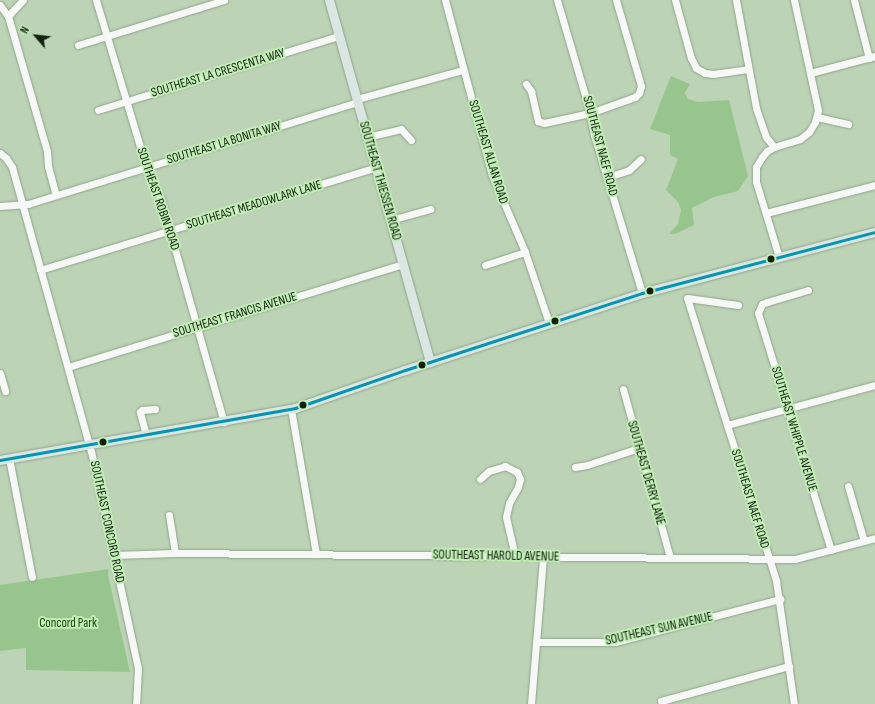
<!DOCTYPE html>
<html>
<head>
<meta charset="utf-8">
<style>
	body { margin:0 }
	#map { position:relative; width:875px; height:704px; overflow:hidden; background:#bcd3b6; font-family:"Sofia Sans Condensed",sans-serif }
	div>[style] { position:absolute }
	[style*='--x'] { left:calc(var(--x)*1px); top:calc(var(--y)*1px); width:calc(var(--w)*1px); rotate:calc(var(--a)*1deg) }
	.green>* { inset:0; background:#98c58d }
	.roads { filter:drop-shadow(0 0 1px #91a38c) drop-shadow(0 0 1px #91a38c) }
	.minor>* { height:7px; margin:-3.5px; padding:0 3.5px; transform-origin:3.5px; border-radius:3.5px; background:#f5f8f4 }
	.major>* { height:9px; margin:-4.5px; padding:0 4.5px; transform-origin:4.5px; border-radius:4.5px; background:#d9e6e1 }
	.bus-1>* { height:3px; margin:-1.5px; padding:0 1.5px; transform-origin:1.5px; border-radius:1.5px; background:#0395b1 }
	.dots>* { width:11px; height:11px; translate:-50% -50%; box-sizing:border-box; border:2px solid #c2edb7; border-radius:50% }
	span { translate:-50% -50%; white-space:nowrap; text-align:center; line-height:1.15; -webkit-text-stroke:4px #c2edb7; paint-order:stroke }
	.street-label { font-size:13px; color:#11210d }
	.park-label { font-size:13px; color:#194a08 }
	.north { position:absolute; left:16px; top:16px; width:40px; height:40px; -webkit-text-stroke:3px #c2edb7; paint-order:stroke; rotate:298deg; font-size:11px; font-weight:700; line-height:16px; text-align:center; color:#11210d }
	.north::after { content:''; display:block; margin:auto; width:14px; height:18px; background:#11210d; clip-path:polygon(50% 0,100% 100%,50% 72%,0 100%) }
</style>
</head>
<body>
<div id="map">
	<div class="green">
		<div style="clip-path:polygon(671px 76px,690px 84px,685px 93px,688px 99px,698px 102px,729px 100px,748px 176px,738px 191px,714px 197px,692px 208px,694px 225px,675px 234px,669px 234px,678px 224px,681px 210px,678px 202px,666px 190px,678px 159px,670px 155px,670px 135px,650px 129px)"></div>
		<div style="clip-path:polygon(109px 569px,108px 575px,130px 672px,26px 670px,26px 648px,0 651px,0 585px)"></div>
	</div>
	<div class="roads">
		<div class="minor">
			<div style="--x:96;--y:0;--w:181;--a:73.3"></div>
			<div style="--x:148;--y:173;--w:30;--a:64"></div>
			<div style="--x:161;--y:200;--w:231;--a:74.2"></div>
			<div style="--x:445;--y:0;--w:181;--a:75"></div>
			<div style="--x:492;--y:175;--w:84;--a:66.8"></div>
			<div style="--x:525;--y:252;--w:75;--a:71.3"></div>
			<div style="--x:557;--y:0;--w:106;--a:73.6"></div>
			<div style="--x:587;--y:102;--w:34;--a:78"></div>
			<div style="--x:594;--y:135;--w:165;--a:73.1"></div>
			<div style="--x:675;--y:0;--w:60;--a:74.6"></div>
			<div style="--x:691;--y:58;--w:11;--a:63"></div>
			<div style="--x:696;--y:68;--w:10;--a:29"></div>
			<div style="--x:705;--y:73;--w:8;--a:7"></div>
			<div style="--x:713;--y:74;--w:35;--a:-8"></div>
			<div style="--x:736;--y:0;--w:110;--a:79.5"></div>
			<div style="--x:756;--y:108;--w:31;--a:71"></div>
			<div style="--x:766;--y:137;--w:13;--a:51"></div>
			<div style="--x:854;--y:0;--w:60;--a:75.5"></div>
			<div style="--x:0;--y:5;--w:14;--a:54"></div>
			<div style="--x:8;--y:16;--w:141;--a:73.9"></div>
			<div style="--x:47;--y:151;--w:15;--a:86"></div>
			<div style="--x:48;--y:166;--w:30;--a:75"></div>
			<div style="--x:8;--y:16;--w:22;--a:-47"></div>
			<div style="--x:78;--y:45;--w:153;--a:-17.1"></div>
			<div style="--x:810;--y:73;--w:67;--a:-14.7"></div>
			<div style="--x:526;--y:84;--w:9;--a:54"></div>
			<div style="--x:531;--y:91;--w:31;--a:77"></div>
			<div style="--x:538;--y:121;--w:6;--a:18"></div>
			<div style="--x:544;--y:123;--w:47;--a:-12.3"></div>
			<div style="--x:590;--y:113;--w:48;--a:-19.6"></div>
			<div style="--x:635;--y:97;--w:6;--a:-45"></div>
			<div style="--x:639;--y:93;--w:7;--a:-74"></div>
			<div style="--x:641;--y:86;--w:90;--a:-106.2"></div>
			<div style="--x:357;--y:99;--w:110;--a:-15.3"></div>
			<div style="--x:98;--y:110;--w:252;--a:-17.1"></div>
			<div style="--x:817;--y:117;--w:32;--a:13"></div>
			<div style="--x:367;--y:137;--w:35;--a:-13"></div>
			<div style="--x:401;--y:129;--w:15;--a:48"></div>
			<div style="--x:0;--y:153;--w:8;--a:40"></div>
			<div style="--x:6;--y:158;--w:11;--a:56"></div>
			<div style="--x:12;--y:167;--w:295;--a:74.5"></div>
			<div style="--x:91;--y:451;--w:222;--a:77.8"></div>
			<div style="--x:138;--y:668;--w:36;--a:93"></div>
			<div style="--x:608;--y:177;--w:22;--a:-18"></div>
			<div style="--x:629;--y:170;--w:16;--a:-43"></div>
			<div style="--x:0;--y:206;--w:28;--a:-4"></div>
			<div style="--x:28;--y:204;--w:344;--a:-17.2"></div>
			<div style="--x:766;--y:213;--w:113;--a:-14.4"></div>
			<div style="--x:391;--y:220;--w:41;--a:-15.8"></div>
			<div style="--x:779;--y:257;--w:78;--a:-107"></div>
			<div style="--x:756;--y:182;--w:15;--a:-90"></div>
			<div style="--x:756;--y:167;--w:12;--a:-59"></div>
			<div style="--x:762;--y:157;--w:8;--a:-50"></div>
			<div style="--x:767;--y:151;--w:8;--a:-30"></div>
			<div style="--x:774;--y:147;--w:27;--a:-17"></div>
			<div style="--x:800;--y:139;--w:11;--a:-38"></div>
			<div style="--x:809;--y:132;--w:12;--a:-59"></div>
			<div style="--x:815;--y:122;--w:12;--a:-76"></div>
			<div style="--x:818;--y:110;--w:113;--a:-102.3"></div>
			<div style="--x:485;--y:265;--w:42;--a:-18"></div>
			<div style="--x:40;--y:270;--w:351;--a:-17"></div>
			<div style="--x:808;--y:290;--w:43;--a:163.7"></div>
			<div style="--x:767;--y:302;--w:5;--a:158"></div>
			<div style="--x:762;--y:304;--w:10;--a:114"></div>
			<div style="--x:758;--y:313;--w:248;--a:72.9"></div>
			<div style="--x:738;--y:305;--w:51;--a:-172.2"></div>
			<div style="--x:687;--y:298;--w:297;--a:72.5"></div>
			<div style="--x:776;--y:581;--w:124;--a:81.7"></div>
			<div style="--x:68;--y:367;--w:350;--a:-17.1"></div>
			<div style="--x:0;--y:373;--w:19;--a:74"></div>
			<div style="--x:623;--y:389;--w:174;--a:74.4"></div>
			<div style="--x:291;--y:409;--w:147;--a:80.2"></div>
			<div style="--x:727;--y:425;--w:153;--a:-15.1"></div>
			<div style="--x:146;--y:435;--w:24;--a:-105"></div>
			<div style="--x:140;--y:412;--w:3;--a:-45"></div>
			<div style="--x:142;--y:410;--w:13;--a:-4"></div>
			<div style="--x:9;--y:458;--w:121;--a:79.1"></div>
			<div style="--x:575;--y:467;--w:12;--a:-9"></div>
			<div style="--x:587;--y:465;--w:55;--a:-18.1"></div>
			<div style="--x:480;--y:479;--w:12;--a:-42"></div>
			<div style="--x:489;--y:471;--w:17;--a:-17"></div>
			<div style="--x:505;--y:466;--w:13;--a:27"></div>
			<div style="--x:517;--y:472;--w:8;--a:67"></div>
			<div style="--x:520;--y:479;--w:8;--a:104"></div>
			<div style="--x:518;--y:487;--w:18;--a:119"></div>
			<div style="--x:509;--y:503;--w:14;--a:102"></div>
			<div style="--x:506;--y:517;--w:40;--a:77"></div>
			<div style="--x:848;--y:486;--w:57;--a:73.8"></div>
			<div style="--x:169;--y:515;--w:38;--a:81"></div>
			<div style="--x:114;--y:555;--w:61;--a:-1.9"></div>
			<div style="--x:175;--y:553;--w:620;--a:0.55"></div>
			<div style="--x:795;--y:559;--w:83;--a:-14.7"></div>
			<div style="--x:536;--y:642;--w:79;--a:0"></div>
			<div style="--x:615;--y:642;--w:171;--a:-14.6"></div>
			<div style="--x:661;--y:701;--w:133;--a:-15.3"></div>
			<div style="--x:531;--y:704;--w:147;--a:-85.3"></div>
		</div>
		<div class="major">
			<div style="--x:329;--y:0;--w:376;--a:74.4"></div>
			<div style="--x:0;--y:460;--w:300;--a:-10"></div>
			<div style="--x:295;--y:408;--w:116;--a:-19.1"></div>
			<div style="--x:405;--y:370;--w:249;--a:-18"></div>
			<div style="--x:642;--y:293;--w:241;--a:-14.7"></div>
		</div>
	</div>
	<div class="bus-1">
		<div style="--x:0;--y:460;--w:300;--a:-10"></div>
		<div style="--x:295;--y:408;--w:116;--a:-19.1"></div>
		<div style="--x:405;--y:370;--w:249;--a:-18"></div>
		<div style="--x:642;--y:293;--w:241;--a:-14.7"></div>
	</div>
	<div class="dots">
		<div style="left:771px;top:259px;background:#11210d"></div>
		<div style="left:650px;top:291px;background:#11210d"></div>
		<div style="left:555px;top:321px;background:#11210d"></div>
		<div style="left:422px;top:365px;background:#11210d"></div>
		<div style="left:303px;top:405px;background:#11210d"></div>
		<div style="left:103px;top:442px;background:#11210d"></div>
	</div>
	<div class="street-label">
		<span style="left:218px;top:73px;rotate:-17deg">SOUTHEAST LA CRESCENTA WAY</span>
		<span style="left:224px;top:143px;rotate:-17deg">SOUTHEAST LA BONITA WAY</span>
		<span style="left:600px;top:146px;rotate:75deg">SOUTHEAST NAEF ROAD</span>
		<span style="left:488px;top:152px;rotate:73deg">SOUTHEAST ALLAN ROAD</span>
		<span style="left:380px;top:181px;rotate:74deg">SOUTHEAST THIESSEN ROAD</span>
		<span style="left:158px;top:199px;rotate:71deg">SOUTHEAST ROBIN ROAD</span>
		<span style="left:254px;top:205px;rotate:-17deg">SOUTHEAST MEADOWLARK LANE</span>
		<span style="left:235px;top:315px;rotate:-17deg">SOUTHEAST FRANCIS AVENUE</span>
		<span style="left:794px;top:429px;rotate:73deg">SOUTHEAST WHIPPLE AVENUE</span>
		<span style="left:646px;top:473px;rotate:74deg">SOUTHEAST DERRY LANE</span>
		<span style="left:750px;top:499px;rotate:73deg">SOUTHEAST NAEF ROAD</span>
		<span style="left:107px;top:522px;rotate:78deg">SOUTHEAST CONCORD ROAD</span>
		<span style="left:496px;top:556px;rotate:1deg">SOUTHEAST HAROLD AVENUE</span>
		<span style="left:659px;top:629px;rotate:-13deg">SOUTHEAST SUN AVENUE</span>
	</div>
	<div class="park-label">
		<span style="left:68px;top:623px">Concord Park</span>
	</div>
	<div class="north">N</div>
</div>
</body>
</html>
